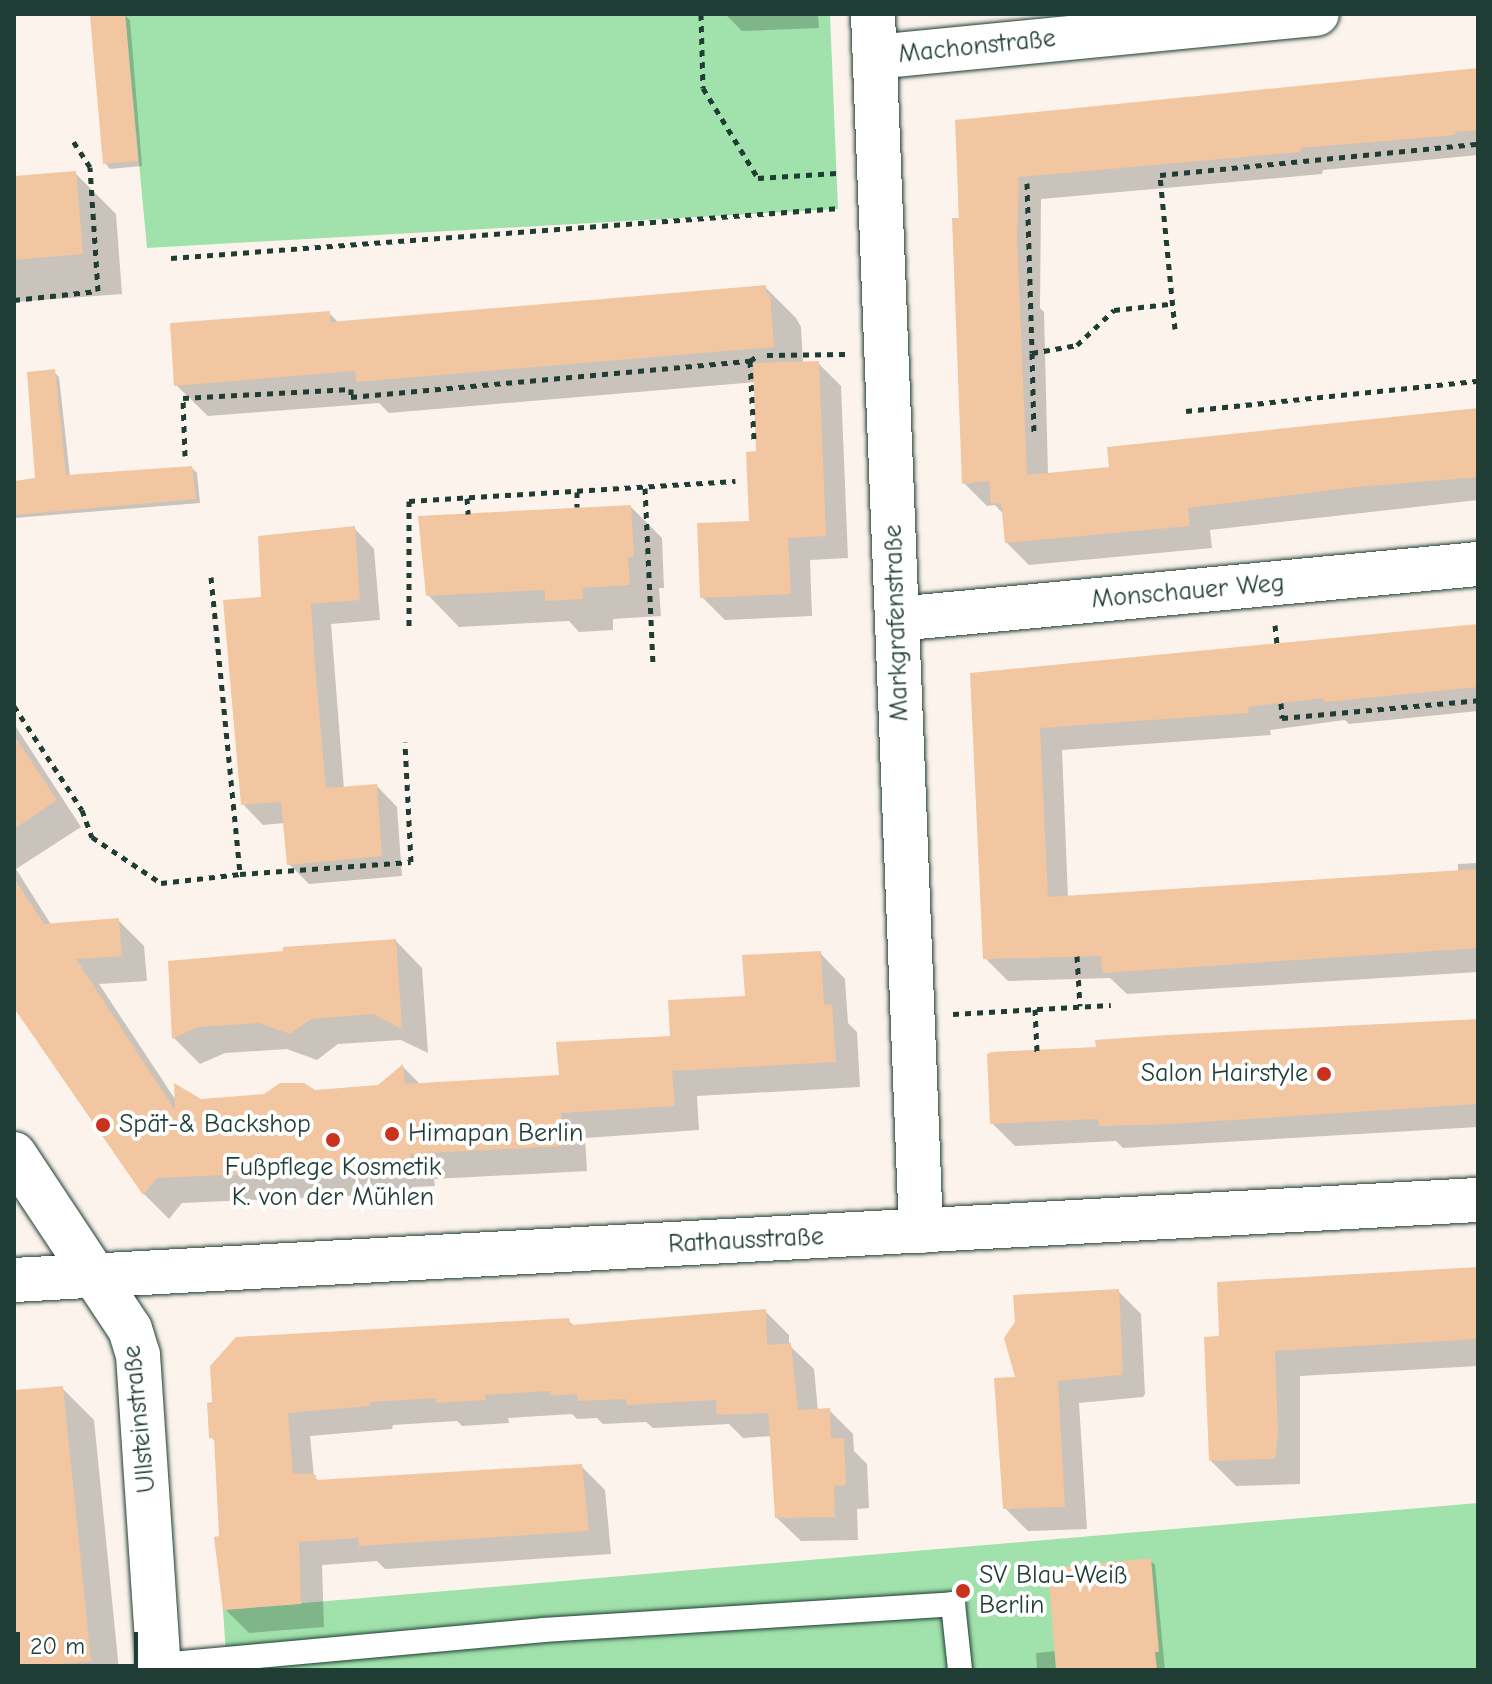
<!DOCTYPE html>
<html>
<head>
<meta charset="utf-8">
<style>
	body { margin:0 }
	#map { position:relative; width:1492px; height:1684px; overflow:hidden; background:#fcf4ec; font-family:"Comic Neue",sans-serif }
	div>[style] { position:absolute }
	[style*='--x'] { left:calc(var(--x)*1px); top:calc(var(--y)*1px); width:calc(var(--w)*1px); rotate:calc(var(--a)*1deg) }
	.green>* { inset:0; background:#a1e2ac }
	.shadow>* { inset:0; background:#0003 }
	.building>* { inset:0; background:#f2c6a1 }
	.path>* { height:5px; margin-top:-2.5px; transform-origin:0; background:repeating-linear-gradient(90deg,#1f3d34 0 6px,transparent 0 12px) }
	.roads { filter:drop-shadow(0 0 2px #1f3d34) drop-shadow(0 0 2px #1f3d34) }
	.service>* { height:24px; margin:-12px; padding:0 12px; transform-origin:12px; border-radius:12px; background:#fff }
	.minor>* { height:44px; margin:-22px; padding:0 22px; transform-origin:22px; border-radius:22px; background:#fff }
	.secondary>* { height:44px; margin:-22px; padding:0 22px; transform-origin:22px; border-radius:22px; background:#fff }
	.dots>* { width:22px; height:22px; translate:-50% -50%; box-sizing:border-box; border:4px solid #fff; border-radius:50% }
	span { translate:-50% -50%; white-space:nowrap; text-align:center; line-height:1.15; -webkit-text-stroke:8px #fff; paint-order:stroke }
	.street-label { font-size:26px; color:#1f3d34 }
	.poi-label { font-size:26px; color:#1f3d34 }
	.right { translate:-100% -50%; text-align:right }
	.left { translate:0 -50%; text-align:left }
	.frame { position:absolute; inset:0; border:16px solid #1f3d34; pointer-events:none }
	.scale { position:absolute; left:16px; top:1632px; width:122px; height:36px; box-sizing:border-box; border:4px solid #1f3d34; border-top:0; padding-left:10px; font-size:24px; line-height:28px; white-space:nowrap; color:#1f3d34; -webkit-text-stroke:6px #fff; paint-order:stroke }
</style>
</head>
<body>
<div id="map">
	<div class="green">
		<div style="clip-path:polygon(125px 14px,830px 14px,838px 209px,147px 248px)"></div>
		<div style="clip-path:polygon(1478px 1503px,1478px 1670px,227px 1670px,223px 1610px)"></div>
	</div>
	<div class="shadow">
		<div style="clip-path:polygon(725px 14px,818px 14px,819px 28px,742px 31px)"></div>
		<div style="clip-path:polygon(124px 15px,130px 20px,142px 166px,110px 169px,105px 163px)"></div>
		<div style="clip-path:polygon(1478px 71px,1478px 155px,1323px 170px,1322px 174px,1041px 199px,1040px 308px,1044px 312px,1048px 475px,1111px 469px,1478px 411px,1478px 500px,1210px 530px,1212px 548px,1029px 565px,1007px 543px,1004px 515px,995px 505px,987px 506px,964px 483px,957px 122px)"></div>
		<div style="clip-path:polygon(75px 173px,116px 214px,122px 294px,14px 302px,14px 178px)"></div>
		<div style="clip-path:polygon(765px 287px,796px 318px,801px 327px,803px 363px,818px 363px,841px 386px,848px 558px,810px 560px,812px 616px,725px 620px,702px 597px,751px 523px,759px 453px,756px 382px,389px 413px,379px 403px,208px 416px,176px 385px,329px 313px,339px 323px)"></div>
		<div style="clip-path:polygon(54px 372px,59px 377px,70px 477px,192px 468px,197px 473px,200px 503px,14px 518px,14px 483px,37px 481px)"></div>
		<div style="clip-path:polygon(631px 507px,662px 538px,664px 588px,659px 588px,661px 616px,613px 619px,613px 630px,579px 632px,569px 621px,459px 627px,428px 595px)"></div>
		<div style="clip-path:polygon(354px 528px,374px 549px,380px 620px,331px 624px,344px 789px,377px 786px,397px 807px,402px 876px,309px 884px,289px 864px,285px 823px,263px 825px,243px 804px,264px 599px)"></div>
		<div style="clip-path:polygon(1478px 626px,1478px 711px,1349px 724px,1345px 720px,1270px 730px,1271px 735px,1062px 750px,1068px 897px,1458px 872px,1458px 864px,1478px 863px,1478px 972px,1127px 994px,1110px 978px,1008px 981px,985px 958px,972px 675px)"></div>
		<div style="clip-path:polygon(14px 724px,81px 827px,16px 869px,52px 926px,118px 920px,144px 946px,147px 981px,99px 984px,177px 1102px,379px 1087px,403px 1067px,421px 1085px,561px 1077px,672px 1037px,820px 953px,845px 979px,848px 1023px,857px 1032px,860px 1087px,697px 1096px,699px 1130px,585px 1138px,587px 1171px,434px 1179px,435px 1186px,412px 1187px,413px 1192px,369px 1195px,182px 1203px,169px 1219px,144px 1194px,14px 1002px)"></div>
		<div style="clip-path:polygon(396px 941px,422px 968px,428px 1053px,401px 1040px,338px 1044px,317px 1060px,287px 1049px,225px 1053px,200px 1064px,174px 1038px,170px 963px)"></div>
		<div style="clip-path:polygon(1478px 1020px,1478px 1127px,1123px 1148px,1116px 1141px,1015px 1146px,992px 1123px)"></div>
		<div style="clip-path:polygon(1478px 1269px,1478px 1366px,1300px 1376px,1300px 1484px,1236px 1486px,1211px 1461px,1221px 1338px)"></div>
		<div style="clip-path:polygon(1118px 1291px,1141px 1314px,1145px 1394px,1143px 1397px,1079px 1403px,1087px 1529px,1028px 1531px,1005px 1508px,1018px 1378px)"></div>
		<div style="clip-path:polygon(765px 1311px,789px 1335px,789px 1345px,814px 1369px,818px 1411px,829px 1410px,853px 1434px,854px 1451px,867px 1464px,869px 1508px,857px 1509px,858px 1540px,801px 1541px,777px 1518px,772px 1436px,743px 1438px,729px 1424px,653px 1428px,646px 1422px,603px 1424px,597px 1418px,577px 1419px,572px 1414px,508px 1418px,509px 1423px,462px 1426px,457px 1421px,393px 1425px,392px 1429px,310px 1436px,314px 1477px,320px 1482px,581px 1466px,605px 1490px,611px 1554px,385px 1569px,377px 1561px,322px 1565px,324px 1627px,249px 1633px,225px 1609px,216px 1442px,211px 1437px,568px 1320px,575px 1327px)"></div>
		<div style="clip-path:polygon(62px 1388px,94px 1420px,119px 1670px,23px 1670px,20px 1667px,14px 1610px,14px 1392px)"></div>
		<div style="clip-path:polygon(1150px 1560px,1155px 1565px,1165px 1670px,1037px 1670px,1036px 1653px,1056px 1651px)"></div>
	</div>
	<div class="building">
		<div style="clip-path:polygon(125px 14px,138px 161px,103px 164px,90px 16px)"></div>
		<div style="clip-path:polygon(1478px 68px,1478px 130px,1455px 132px,1455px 135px,1301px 148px,1300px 152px,1019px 177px,1017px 238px,1027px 475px,1109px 467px,1107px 447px,1478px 408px,1478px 477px,1356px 487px,1188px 508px,1190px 526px,1005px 543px,1001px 503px,991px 504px,989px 481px,962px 484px,952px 218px,959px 218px,955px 120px)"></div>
		<div style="clip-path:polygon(76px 171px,83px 254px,14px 260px,14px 176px)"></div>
		<div style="clip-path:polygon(766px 285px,766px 294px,770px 293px,774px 347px,356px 382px,355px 371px,174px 386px,170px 323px,330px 311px,330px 322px)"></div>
		<div style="clip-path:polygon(819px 361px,826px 536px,788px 538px,791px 594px,700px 598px,697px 523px,749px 521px,746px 452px,756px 451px,753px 363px)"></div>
		<div style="clip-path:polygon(55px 369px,66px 475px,192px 466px,196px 499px,14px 515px,14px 481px,35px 478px,27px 372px)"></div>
		<div style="clip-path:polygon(631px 505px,634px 557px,628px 557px,630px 585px,582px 588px,583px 599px,545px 601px,545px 590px,426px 596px,418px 516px)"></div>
		<div style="clip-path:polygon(355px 526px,360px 600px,311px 604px,315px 666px,326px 788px,377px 784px,382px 856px,287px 865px,281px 802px,241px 805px,223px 600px,261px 597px,258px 536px)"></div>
		<div style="clip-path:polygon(1478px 624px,1478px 687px,1325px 702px,1323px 698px,1248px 707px,1249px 713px,1040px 728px,1048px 897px,1478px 869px,1478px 948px,1102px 973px,1101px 956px,983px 959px,970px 673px)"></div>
		<div style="clip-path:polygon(14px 735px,57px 800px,14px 829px)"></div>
		<div style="clip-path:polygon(14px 878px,44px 924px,119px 918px,122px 956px,76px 959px,175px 1110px,174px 1083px,201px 1099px,264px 1094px,280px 1083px,304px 1083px,315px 1090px,378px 1085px,403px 1064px,405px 1084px,559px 1075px,556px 1042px,670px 1036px,668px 1000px,745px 996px,742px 955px,821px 951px,824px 1005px,832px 1004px,836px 1062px,672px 1071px,675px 1106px,561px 1113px,563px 1146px,410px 1154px,410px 1161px,388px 1162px,389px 1167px,342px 1170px,157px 1178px,143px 1195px,14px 1008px)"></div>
		<div style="clip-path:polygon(396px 939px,402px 1029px,373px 1014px,311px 1019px,290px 1034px,259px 1023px,198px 1027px,172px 1039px,168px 961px,283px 951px,283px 947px)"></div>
		<div style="clip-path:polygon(1478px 1019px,1478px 1104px,1172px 1124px,1099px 1126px,1098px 1119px,990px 1124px,987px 1054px,991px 1052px,1096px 1047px,1095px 1040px,1167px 1035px)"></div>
		<div style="clip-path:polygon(1478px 1267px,1478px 1339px,1275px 1351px,1278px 1434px,1275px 1459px,1209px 1461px,1204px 1337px,1219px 1336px,1217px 1282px)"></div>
		<div style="clip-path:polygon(1119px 1289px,1123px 1371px,1120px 1375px,1058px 1381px,1065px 1507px,1003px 1509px,994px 1378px,1015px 1377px,1004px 1338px,1015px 1322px,1013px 1295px)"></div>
		<div style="clip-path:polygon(766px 1309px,767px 1345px,791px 1343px,798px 1410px,830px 1408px,831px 1438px,844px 1438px,846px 1485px,834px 1486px,835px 1517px,775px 1518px,768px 1409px,768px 1413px,717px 1415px,716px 1400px,627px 1405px,626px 1399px,578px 1401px,577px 1394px,551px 1396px,550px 1391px,485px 1395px,486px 1400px,436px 1403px,436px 1398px,370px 1402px,369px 1406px,288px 1413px,293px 1473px,316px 1475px,316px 1480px,582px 1464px,589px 1531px,359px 1546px,358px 1538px,299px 1542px,301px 1604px,223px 1610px,214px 1537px,219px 1536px,214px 1438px,209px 1438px,207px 1403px,212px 1402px,210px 1366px,236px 1337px,569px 1318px,570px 1325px)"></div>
		<div style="clip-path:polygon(63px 1386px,91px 1661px,18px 1668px,14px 1630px,14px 1390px)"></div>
		<div style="clip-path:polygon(1151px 1558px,1159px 1652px,1155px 1652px,1157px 1670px,1056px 1670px,1048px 1569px)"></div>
	</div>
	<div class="path">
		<div style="--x:701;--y:14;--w:74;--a:88.5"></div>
		<div style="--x:703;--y:88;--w:105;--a:58.6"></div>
		<div style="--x:758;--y:178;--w:79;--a:-3.6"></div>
		<div style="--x:1027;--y:183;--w:170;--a:88.3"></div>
		<div style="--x:1032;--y:353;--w:46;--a:-10.1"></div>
		<div style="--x:1077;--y:345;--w:51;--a:-43.4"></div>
		<div style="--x:1114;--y:310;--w:55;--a:-6.2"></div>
		<div style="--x:171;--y:258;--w:671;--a:-4.27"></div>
		<div style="--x:14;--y:300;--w:84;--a:-6.1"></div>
		<div style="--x:98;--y:291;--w:124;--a:-93.7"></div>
		<div style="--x:90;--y:167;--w:35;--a:-123"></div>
		<div style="--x:1175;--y:329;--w:155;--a:-95.6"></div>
		<div style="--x:1160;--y:175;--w:320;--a:-5.6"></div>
		<div style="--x:1032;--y:353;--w:82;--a:88.6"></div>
		<div style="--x:767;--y:355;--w:79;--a:-0.7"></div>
		<div style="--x:750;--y:361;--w:9;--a:-36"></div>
		<div style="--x:1186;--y:411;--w:294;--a:-5.9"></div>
		<div style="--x:185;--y:456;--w:58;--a:-92"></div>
		<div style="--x:183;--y:398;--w:168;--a:-3.1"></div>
		<div style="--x:351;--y:389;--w:8;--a:90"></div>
		<div style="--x:351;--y:397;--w:401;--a:-5.2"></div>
		<div style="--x:750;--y:361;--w:79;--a:87.1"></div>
		<div style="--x:645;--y:488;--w:177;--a:87.4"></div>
		<div style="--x:577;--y:492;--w:15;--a:90"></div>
		<div style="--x:467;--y:498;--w:16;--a:86"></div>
		<div style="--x:211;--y:577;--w:298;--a:84.4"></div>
		<div style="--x:240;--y:874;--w:171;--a:-4"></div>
		<div style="--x:411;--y:862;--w:120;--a:-92.9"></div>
		<div style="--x:1275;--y:625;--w:18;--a:84"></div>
		<div style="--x:409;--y:626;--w:125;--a:-90"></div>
		<div style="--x:409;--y:501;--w:327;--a:-3.5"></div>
		<div style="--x:1281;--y:703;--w:15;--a:86"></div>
		<div style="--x:1282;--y:718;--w:197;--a:-5.2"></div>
		<div style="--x:14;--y:706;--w:124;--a:56.8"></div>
		<div style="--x:82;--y:810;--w:29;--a:70"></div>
		<div style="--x:92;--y:837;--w:83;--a:33.7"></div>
		<div style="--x:161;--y:883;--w:80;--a:-6.5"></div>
		<div style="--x:1077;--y:956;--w:50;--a:86.6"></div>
		<div style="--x:1035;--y:1009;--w:43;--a:87.3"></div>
		<div style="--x:953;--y:1014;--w:158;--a:-3.3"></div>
	</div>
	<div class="roads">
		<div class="service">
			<div style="--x:159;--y:1665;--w:386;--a:-5.2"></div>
			<div style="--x:543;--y:1630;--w:411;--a:-3.6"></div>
			<div style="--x:953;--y:1604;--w:66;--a:83.9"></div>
		</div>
		<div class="minor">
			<div style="--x:873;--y:14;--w:1218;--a:87.74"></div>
			<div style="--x:875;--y:57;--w:444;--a:-5.6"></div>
			<div style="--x:897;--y:619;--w:584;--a:-5.41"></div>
			<div style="--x:14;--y:1154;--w:210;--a:56.5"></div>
			<div style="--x:130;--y:1329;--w:27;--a:73"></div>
			<div style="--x:138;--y:1355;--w:316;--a:86.2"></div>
		</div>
		<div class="secondary">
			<div style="--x:14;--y:1280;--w:1466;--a:-3.13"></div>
		</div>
	</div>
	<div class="dots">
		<div style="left:1324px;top:1074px;background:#c8321e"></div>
		<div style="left:103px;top:1125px;background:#c8321e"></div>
		<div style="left:392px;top:1134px;background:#c8321e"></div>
		<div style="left:333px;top:1140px;background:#c8321e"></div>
		<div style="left:963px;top:1591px;background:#c8321e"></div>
	</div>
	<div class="street-label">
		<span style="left:977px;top:47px;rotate:-6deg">Machonstraße</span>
		<span style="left:1188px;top:592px;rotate:-5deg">Monschauer Weg</span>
		<span style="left:897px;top:623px;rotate:-92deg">Markgrafenstraße</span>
		<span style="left:746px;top:1241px;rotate:-3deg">Rathausstraße</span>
		<span style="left:140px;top:1419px;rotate:-96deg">Ullsteinstraße</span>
	</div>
	<div class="poi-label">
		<span class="right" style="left:1308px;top:1074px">Salon Hairstyle</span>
		<span class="left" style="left:119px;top:1125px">Spät-&amp; Backshop</span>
		<span class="left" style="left:408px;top:1134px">Himapan Berlin</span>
		<span style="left:333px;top:1183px">Fußpflege Kosmetik<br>K. von der Mühlen</span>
		<span class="left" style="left:979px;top:1591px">SV Blau-Weiß<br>Berlin</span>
	</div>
	<div class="frame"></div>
	<div class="scale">20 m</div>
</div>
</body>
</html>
